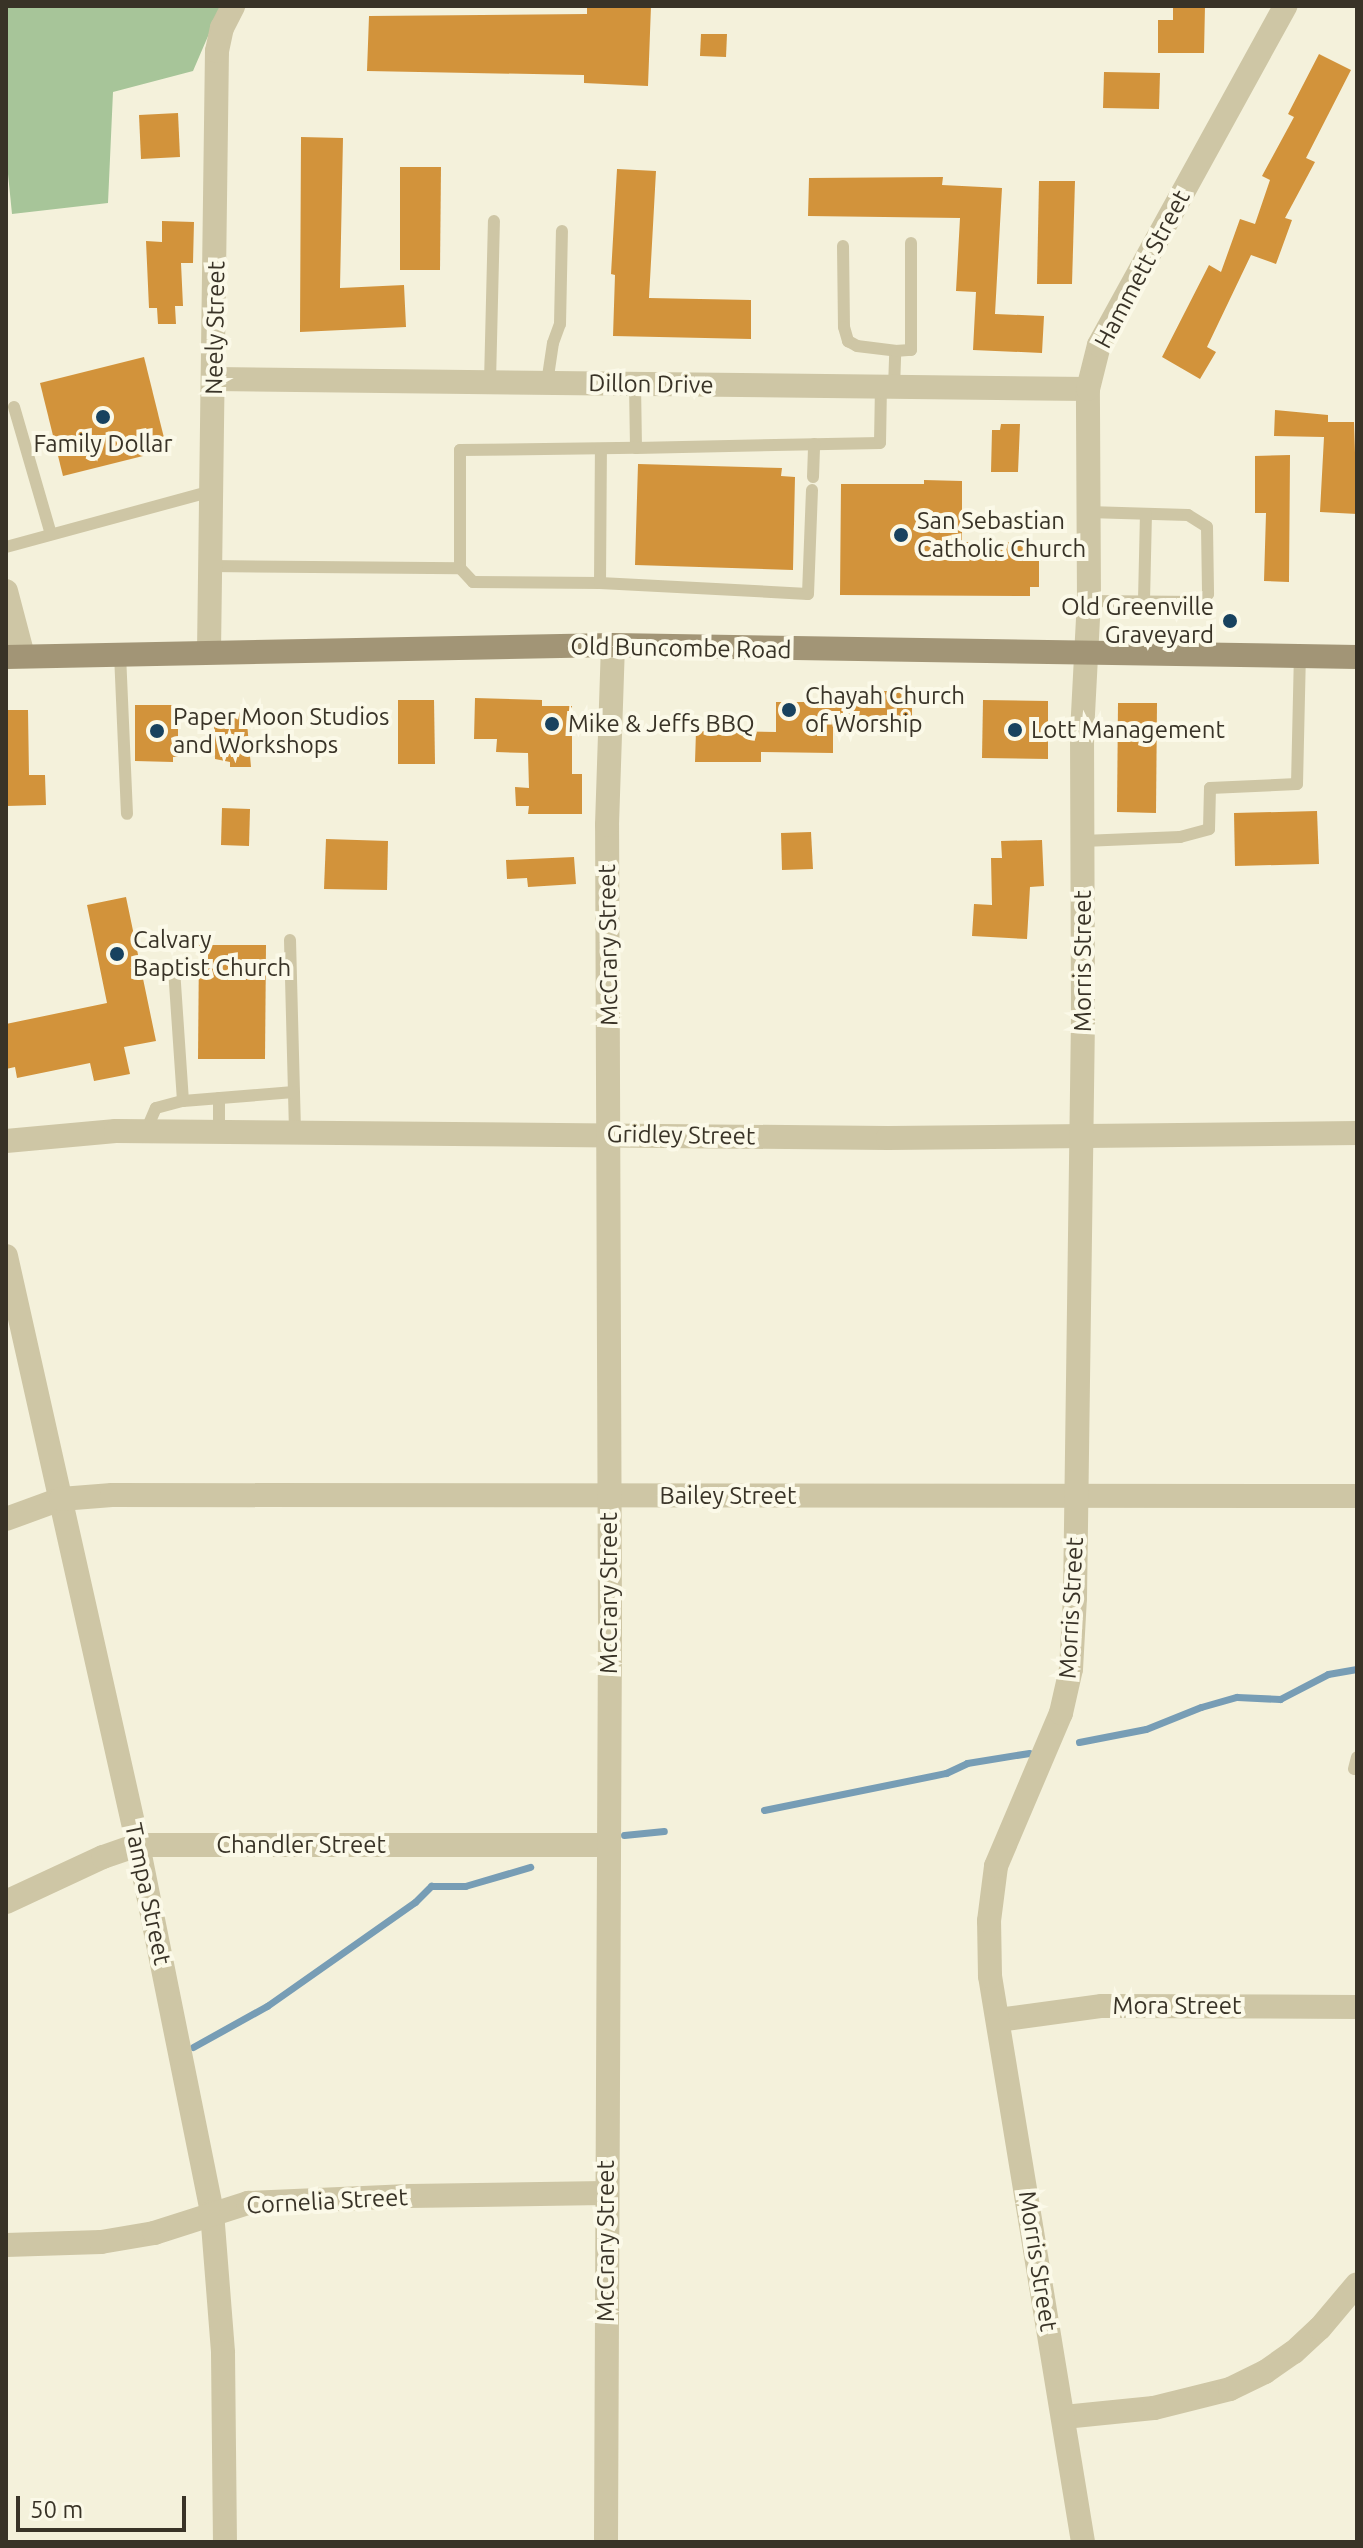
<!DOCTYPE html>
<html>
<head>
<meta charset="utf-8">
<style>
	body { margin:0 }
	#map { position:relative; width:1363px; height:2548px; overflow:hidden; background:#f4f1db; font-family:Ubuntu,sans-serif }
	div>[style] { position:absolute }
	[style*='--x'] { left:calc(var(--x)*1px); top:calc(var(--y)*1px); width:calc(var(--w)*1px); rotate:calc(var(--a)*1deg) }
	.green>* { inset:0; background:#a7c599 }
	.stream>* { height:7px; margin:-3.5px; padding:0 3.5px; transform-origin:3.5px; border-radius:3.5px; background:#779db5 }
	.building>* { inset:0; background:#d2933b }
	.lane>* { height:12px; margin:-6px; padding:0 6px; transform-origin:6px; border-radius:6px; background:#cec6a5 }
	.street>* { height:24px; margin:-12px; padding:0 12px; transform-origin:12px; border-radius:12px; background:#cec6a5 }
	.secondary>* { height:24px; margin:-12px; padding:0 12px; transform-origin:12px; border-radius:12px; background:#a29576 }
	.dots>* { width:22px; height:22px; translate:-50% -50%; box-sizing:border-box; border:4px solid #fbf9e8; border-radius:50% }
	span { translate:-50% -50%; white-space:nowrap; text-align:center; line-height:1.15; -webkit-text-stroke:8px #fbf9e8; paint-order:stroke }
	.street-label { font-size:24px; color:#393327 }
	.poi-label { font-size:24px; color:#393327 }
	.left { translate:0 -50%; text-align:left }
	.right { translate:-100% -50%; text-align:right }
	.frame { position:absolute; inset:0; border:8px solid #393327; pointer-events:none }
	.scale { position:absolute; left:16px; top:2496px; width:170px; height:36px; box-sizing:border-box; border:4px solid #393327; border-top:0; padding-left:10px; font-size:24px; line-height:28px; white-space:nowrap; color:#393327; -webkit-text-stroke:6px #fbf9e8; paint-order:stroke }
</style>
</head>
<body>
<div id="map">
	<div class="green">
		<div style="clip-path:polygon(6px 6px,221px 6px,193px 71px,113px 92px,108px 203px,12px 214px,6px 154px)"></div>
	</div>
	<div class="stream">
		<div style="--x:1079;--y:1742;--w:68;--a:-11"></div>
		<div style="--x:1146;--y:1729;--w:59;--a:-21.8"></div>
		<div style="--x:1201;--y:1707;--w:37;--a:-16"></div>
		<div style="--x:1237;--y:1697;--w:43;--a:2.7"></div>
		<div style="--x:1280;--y:1699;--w:54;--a:-27.5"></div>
		<div style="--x:1328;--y:1674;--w:29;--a:-10"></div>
		<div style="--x:764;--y:1810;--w:186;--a:-11.5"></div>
		<div style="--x:946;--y:1773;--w:23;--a:-25"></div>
		<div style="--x:967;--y:1763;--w:63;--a:-9.2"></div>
		<div style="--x:624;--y:1835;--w:40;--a:-5.7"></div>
		<div style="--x:193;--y:2047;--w:85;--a:-29"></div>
		<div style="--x:267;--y:2006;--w:181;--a:-35.1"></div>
		<div style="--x:415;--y:1902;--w:23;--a:-45"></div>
		<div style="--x:431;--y:1886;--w:34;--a:0"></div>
		<div style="--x:465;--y:1886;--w:68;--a:-16.3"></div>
	</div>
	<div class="building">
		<div style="clip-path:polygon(587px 6px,651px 6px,648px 86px,584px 83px,584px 75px,367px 71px,369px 16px,587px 14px)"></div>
		<div style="clip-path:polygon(1173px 6px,1205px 6px,1204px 53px,1158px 53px,1158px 20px,1173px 20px)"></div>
		<div style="clip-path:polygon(701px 34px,727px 34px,726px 57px,700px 56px)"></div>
		<div style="clip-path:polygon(1319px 54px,1351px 70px,1306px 158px,1315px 162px,1285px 218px,1292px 220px,1276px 264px,1251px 255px,1207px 347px,1216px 352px,1200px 379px,1162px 357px,1209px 265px,1221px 272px,1240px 219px,1255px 224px,1270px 180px,1262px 176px,1294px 117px,1288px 114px)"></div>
		<div style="clip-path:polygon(1104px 72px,1160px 73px,1159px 109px,1103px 108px)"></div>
		<div style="clip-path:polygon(178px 113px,180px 157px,141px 159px,139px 115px)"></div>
		<div style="clip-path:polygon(301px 137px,343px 138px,340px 288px,404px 285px,406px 327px,300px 332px)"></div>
		<div style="clip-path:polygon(400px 167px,441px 167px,440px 270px,400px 270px)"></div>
		<div style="clip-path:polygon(617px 169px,656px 171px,649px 298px,751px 300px,751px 339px,613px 336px,615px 275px,611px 274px)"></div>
		<div style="clip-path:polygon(943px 177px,942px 185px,1002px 188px,995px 314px,1044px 316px,1042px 353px,973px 350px,976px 292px,956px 291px,960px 218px,808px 216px,809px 178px)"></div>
		<div style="clip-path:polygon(1039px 181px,1075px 181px,1072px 284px,1037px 284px)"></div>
		<div style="clip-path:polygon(162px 221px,194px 222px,193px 263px,181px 263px,183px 306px,175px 306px,176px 324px,158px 324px,157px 308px,149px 308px,146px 241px,162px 242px)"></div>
		<div style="clip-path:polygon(144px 357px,167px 450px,63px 476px,40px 383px)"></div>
		<div style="clip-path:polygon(1275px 410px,1328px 415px,1328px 422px,1354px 422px,1357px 514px,1320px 512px,1324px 437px,1274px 436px)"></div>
		<div style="clip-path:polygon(1001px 424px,1020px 424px,1018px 472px,991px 472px,992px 430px,1000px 430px)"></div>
		<div style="clip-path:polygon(1290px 455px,1289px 582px,1264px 581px,1266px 513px,1255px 513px,1255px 456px)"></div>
		<div style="clip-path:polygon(638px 464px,782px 468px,781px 476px,795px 477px,793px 570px,635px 565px)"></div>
		<div style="clip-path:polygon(924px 480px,962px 481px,962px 542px,1032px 542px,1032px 552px,1039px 552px,1039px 587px,1030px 587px,1030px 596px,840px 595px,841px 484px,924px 484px)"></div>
		<div style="clip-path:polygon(864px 691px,912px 691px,912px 729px,833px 728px,833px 753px,761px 752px,761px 762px,695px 762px,696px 731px,776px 732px,776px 702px,864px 702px)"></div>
		<div style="clip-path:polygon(475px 698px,542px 700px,542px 706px,572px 706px,572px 774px,582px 774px,582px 814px,528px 814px,529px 806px,516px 806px,515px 787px,529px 788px,528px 753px,496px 752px,497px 739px,474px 739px)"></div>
		<div style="clip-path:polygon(398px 700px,434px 700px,435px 764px,398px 764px)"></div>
		<div style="clip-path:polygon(983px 700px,1048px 701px,1048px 759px,982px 758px)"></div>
		<div style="clip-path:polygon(1118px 703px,1157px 703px,1156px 813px,1117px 812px)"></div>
		<div style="clip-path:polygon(135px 705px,178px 705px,178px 757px,173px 757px,173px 762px,135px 761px)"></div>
		<div style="clip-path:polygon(6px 710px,28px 710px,29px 775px,45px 775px,46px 805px,6px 806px)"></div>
		<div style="clip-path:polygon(246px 712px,251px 767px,230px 767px,230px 762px,215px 759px,214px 723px,223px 723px,223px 713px)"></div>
		<div style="clip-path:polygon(222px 808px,250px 809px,249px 846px,221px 845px)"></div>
		<div style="clip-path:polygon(1317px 811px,1319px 864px,1235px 866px,1234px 813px)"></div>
		<div style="clip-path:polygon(811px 832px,813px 869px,782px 870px,781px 833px)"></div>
		<div style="clip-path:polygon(326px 839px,388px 841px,387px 890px,324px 889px)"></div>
		<div style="clip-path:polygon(1042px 840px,1044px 886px,1030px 887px,1027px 939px,972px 936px,974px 904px,992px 905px,991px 858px,1002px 858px,1001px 841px)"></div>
		<div style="clip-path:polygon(574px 857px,576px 884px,528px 887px,527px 878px,507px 879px,506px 860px)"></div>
		<div style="clip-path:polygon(126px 897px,156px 1041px,124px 1047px,130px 1074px,94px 1081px,90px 1063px,17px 1078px,15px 1067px,6px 1069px,6px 1024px,107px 1003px,87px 905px)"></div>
		<div style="clip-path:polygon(199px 945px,266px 945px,265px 1059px,198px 1059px)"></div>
	</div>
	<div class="lane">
		<div style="--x:843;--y:246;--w:81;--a:89.3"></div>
		<div style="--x:844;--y:327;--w:15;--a:74"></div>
		<div style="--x:848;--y:341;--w:10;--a:29"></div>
		<div style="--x:857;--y:346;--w:38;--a:7"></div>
		<div style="--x:490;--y:382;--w:161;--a:-88.6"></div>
		<div style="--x:547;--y:383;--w:40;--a:-81.5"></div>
		<div style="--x:553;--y:343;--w:20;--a:-70"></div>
		<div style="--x:560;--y:324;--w:93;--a:-88.8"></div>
		<div style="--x:635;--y:384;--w:64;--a:89.1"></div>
		<div style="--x:636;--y:448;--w:244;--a:-1.2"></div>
		<div style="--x:880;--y:443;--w:55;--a:-89"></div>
		<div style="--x:894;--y:388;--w:37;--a:-88"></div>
		<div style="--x:895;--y:351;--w:16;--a:-4"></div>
		<div style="--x:911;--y:350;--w:107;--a:-90"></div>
		<div style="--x:14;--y:407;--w:132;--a:73.8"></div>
		<div style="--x:813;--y:477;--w:33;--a:-88"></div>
		<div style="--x:1088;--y:512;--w:100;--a:1.7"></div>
		<div style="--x:1188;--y:515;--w:22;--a:32"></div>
		<div style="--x:1207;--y:527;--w:67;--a:89.1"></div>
		<div style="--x:1208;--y:594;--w:13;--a:141"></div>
		<div style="--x:1198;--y:602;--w:109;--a:-179.5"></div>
		<div style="--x:6;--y:547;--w:213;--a:-15.2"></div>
		<div style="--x:210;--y:566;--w:250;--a:0.5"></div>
		<div style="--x:460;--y:568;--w:118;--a:-90"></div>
		<div style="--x:460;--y:450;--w:176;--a:-0.7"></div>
		<div style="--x:460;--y:568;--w:19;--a:47"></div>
		<div style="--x:473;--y:582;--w:127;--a:0.5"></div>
		<div style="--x:600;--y:583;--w:208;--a:3"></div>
		<div style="--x:808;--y:594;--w:104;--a:-87.8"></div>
		<div style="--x:600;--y:583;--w:134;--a:-89.6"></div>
		<div style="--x:1144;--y:601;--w:87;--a:-88.7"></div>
		<div style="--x:120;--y:654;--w:160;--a:87.5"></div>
		<div style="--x:1083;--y:841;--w:97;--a:-2.4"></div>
		<div style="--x:1180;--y:837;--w:30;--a:-15"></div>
		<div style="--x:1209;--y:829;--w:41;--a:-88.6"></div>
		<div style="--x:1210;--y:788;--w:87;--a:-2.6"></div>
		<div style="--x:1297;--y:784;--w:128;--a:-88.7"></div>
		<div style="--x:290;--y:940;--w:192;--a:88.5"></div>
		<div style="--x:174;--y:969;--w:132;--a:86.1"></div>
		<div style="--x:183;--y:1101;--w:111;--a:-4.6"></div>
		<div style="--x:146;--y:1131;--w:25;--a:-67"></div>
		<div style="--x:156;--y:1108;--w:28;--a:-15"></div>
		<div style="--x:219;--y:1131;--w:33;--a:-90"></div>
		<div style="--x:1354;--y:1769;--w:12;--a:-76"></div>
	</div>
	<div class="street">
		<div style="--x:214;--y:379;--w:874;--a:0.66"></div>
		<div style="--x:6;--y:591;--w:67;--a:75.3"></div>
		<div style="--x:209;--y:652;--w:601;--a:-89.24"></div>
		<div style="--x:217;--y:51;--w:24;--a:-78"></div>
		<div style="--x:222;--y:28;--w:25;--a:-63"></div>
		<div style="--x:6;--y:1141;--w:110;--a:-5.2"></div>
		<div style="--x:116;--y:1131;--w:772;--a:0.52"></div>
		<div style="--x:888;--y:1138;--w:469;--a:-0.6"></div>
		<div style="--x:6;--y:1256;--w:604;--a:77.37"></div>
		<div style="--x:138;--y:1845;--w:374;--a:78.6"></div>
		<div style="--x:212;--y:2212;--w:141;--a:85.5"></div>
		<div style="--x:223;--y:2353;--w:189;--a:89.4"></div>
		<div style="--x:6;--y:1519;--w:59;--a:-20"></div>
		<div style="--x:61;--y:1499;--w:51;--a:-4.5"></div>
		<div style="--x:112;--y:1495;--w:1245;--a:0.05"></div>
		<div style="--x:6;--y:1902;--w:107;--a:-24.9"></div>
		<div style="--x:103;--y:1857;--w:37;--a:-19"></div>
		<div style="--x:138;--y:1845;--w:469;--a:0"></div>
		<div style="--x:998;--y:2020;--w:105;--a:-7.7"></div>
		<div style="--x:1102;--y:2006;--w:255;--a:0.2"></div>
		<div style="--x:6;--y:2245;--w:95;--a:-1.8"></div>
		<div style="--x:101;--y:2242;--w:54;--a:-9.6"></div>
		<div style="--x:154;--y:2233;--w:99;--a:-17.7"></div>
		<div style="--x:248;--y:2203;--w:161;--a:-2.5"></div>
		<div style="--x:409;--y:2196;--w:196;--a:-0.9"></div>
		<div style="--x:1064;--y:2417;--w:90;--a:-5.7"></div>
		<div style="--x:1154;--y:2408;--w:78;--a:-14"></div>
		<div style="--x:1230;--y:2389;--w:39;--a:-26"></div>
		<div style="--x:1265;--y:2372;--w:35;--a:-35"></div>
		<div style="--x:1294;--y:2352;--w:35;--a:-43"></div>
		<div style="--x:1320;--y:2328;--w:57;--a:-49.9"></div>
		<div style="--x:606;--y:2542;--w:917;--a:-89.75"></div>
		<div style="--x:610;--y:1625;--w:800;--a:-90.21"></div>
		<div style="--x:607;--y:825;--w:180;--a:-88.1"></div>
		<div style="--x:1083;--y:2542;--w:574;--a:-99.33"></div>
		<div style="--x:990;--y:1976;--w:55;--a:-91"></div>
		<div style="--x:989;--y:1921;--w:55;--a:-82.7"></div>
		<div style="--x:996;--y:1866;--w:166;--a:-67"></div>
		<div style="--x:1061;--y:1713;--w:45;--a:-77.2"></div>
		<div style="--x:1071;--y:1669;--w:71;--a:-86.8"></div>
		<div style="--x:1075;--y:1598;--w:578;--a:-89.21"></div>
		<div style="--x:1083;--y:1020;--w:287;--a:-90.2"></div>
		<div style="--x:1082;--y:733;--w:132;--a:-87"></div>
		<div style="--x:1089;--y:601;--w:212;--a:-90.3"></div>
		<div style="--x:1088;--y:389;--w:45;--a:-76"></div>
		<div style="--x:1099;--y:345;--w:387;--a:-61.2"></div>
	</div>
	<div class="secondary">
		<div style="--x:6;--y:657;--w:607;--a:-1.13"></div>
		<div style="--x:613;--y:645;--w:744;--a:0.92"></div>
	</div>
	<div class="dots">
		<div style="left:103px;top:417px;background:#18425f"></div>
		<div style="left:901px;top:535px;background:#18425f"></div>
		<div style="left:1230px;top:621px;background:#18425f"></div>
		<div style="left:789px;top:710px;background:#18425f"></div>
		<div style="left:552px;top:724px;background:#18425f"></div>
		<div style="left:1015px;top:730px;background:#18425f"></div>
		<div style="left:157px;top:731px;background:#18425f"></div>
		<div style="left:117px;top:954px;background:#18425f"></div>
	</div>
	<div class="street-label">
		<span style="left:1142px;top:269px;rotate:-62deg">Hammett Street</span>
		<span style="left:215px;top:328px;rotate:-89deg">Neely Street</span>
		<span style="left:651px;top:384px;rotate:1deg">Dillon Drive</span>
		<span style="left:681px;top:648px;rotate:1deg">Old Buncombe Road</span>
		<span style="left:608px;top:945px;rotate:-91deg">McCrary Street</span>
		<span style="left:1083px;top:961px;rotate:-90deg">Morris Street</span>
		<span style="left:681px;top:1135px;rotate:1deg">Gridley Street</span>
		<span style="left:728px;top:1496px">Bailey Street</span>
		<span style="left:609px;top:1593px;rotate:-90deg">McCrary Street</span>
		<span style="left:1071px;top:1608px;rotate:-87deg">Morris Street</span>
		<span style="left:301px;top:1845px">Chandler Street</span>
		<span style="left:148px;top:1894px;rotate:78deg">Tampa Street</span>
		<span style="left:1177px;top:2006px">Mora Street</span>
		<span style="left:327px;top:2201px;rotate:-3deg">Cornelia Street</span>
		<span style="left:606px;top:2241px;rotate:-90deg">McCrary Street</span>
		<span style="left:1038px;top:2261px;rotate:81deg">Morris Street</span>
	</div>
	<div class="poi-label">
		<span style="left:103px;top:444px">Family Dollar</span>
		<span class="left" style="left:917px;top:535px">San Sebastian<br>Catholic Church</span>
		<span class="right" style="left:1214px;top:621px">Old Greenville<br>Graveyard</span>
		<span class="left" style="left:805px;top:710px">Chayah Church<br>of Worship</span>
		<span class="left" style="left:173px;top:731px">Paper Moon Studios<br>and Workshops</span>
		<span class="left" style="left:568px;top:724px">Mike &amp; Jeffs BBQ</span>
		<span class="left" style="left:1031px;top:730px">Lott Management</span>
		<span class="left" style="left:133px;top:954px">Calvary<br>Baptist Church</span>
	</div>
	<div class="frame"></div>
	<div class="scale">50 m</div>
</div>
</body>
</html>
